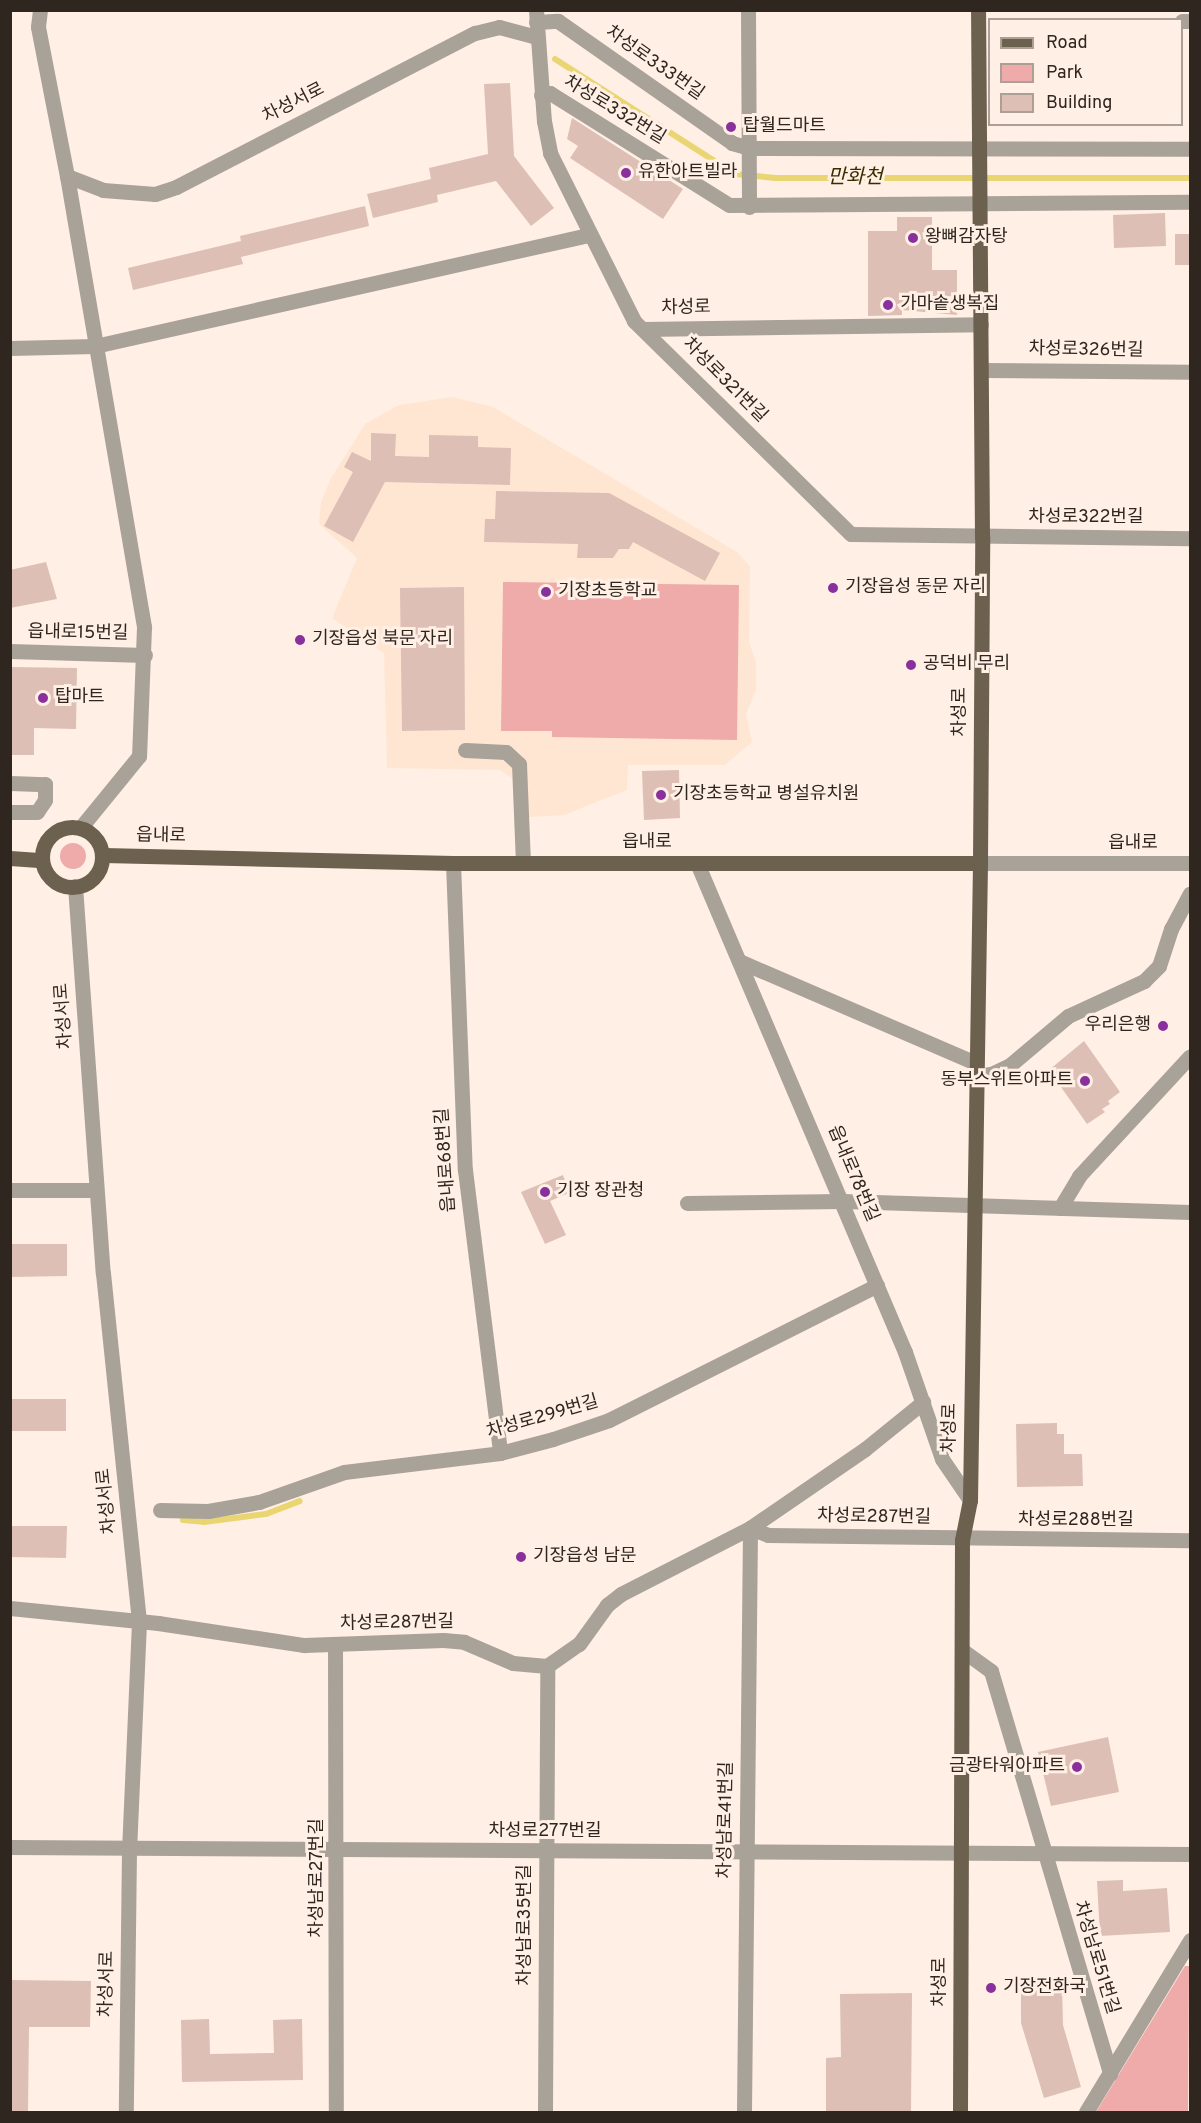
<!DOCTYPE html>
<html>
<head>
<meta charset="utf-8">
<style>
	body { margin:0 }
	#map { position:relative; width:1201px; height:2123px; overflow:hidden; background:#ffefe4; font-family:Overpass,"Noto Sans KR",sans-serif }
	div>[style] { position:absolute }
	[style*='--x'] { left:calc(var(--x)*1px); top:calc(var(--y)*1px); width:calc(var(--w)*1px); rotate:calc(var(--a)*1deg) }
	.built>* { inset:0; background:#ffe6d3 }
	.green>* { inset:0; background:#efaaaa }
	.round { border-radius:50% }
	.stream>* { height:6px; margin:-3px; padding:0 3px; transform-origin:3px; border-radius:3px; background:#e9d572 }
	.building>* { inset:0; background:#ddbfb5 }
	.minor>* { height:15px; margin:-7.5px; padding:0 7.5px; transform-origin:7.5px; border-radius:7.5px; background:#a9a298 }
	.major>* { height:15px; margin:-7.5px; padding:0 7.5px; transform-origin:7.5px; border-radius:7.5px; background:#6c604e }
	.major>.ring { margin:-7.5px; padding:0; box-sizing:content-box; background:none; border:15px solid #6c604e; border-radius:50% }
	.dots>* { width:16px; height:16px; translate:-50% -50%; box-sizing:border-box; border:3px solid #ffefe4; border-radius:50% }
	span { translate:-50% -50%; white-space:nowrap; text-align:center; line-height:1.15; -webkit-text-stroke:6px #ffefe4; paint-order:stroke }
	.street-label { font-size:18px; color:#2f261f }
	.poi-label { font-size:18px; color:#2f261f }
	.left { translate:0 -50%; text-align:left }
	.right { translate:-100% -50%; text-align:right }
	.water-label { font-size:20px; color:#362e01; font-style:italic }
	.frame { position:absolute; inset:0; border:12px solid #2f261f; pointer-events:none }
	.legend { position:absolute; left:988px; top:18px; width:195px; height:108px; box-sizing:border-box; background:#ffefe4; border:2px solid #ac9f95; margin:0; padding:8px 10px; list-style:none; font-size:18px; color:#2f261f }
	.legend li { display:flex; align-items:center; gap:12px; height:30px }
	.legend b { width:30px; border:2px solid #ac9f95 }
</style>
</head>
<body>
<div id="map">
	<div class="built">
		<div style="clip-path:polygon(452px 397px,493px 407px,737px 552px,750px 566px,749px 642px,756px 662px,756px 690px,746px 714px,752px 742px,725px 765px,628px 765px,627px 790px,564px 815px,516px 818px,512px 778px,500px 770px,387px 768px,384px 653px,332px 618px,357px 558px,319px 524px,321px 502px,331px 478px,366px 423px,399px 405px)"></div>
	</div>
	<div class="green">
		<div style="clip-path:polygon(503px 582px,739px 585px,737px 740px,552px 737px,552px 731px,501px 731px)"></div>
		<div class="round" style="left:60px;top:843px;width:26px;height:26px"></div>
		<div style="clip-path:polygon(1185px 1966px,1189px 1966px,1188px 2112px,1096px 2112px)"></div>
	</div>
	<div class="stream">
		<div style="--x:555;--y:59;--w:214;--a:32.6"></div>
		<div style="--x:735;--y:174;--w:41;--a:5.6"></div>
		<div style="--x:776;--y:178;--w:414;--a:0"></div>
		<div style="--x:183;--y:1520;--w:21;--a:5"></div>
		<div style="--x:204;--y:1522;--w:63;--a:-7.4"></div>
		<div style="--x:266;--y:1514;--w:36;--a:-21"></div>
	</div>
	<div class="building">
		<div style="clip-path:polygon(510px 83px,514px 156px,554px 208px,531px 226px,496px 181px,437px 195px,438px 202px,373px 218px,367px 194px,431px 179px,429px 168px,488px 154px,484px 84px)"></div>
		<div style="clip-path:polygon(572px 118px,683px 189px,663px 219px,570px 158px,578px 146px,567px 139px)"></div>
		<div style="clip-path:polygon(365px 206px,369px 226px,241px 257px,243px 264px,133px 290px,128px 268px,241px 241px,240px 236px)"></div>
		<div style="clip-path:polygon(1165px 213px,1166px 246px,1114px 248px,1113px 215px)"></div>
		<div style="clip-path:polygon(897px 217px,932px 217px,932px 270px,957px 270px,957px 315px,902px 310px,902px 315px,868px 316px,868px 231px,897px 231px)"></div>
		<div style="clip-path:polygon(1175px 234px,1191px 234px,1191px 265px,1175px 265px)"></div>
		<div style="clip-path:polygon(371px 433px,396px 434px,395px 456px,429px 457px,429px 435px,478px 436px,478px 447px,511px 448px,510px 485px,385px 482px,353px 542px,324px 526px,353px 472px,344px 467px,352px 452px,371px 461px)"></div>
		<div style="clip-path:polygon(496px 491px,609px 493px,720px 553px,705px 581px,633px 542px,629px 549px,619px 549px,613px 558px,577px 558px,578px 544px,484px 542px,485px 519px,495px 519px)"></div>
		<div style="clip-path:polygon(46px 562px,57px 599px,10px 608px,10px 570px)"></div>
		<div style="clip-path:polygon(464px 587px,465px 730px,402px 731px,400px 588px)"></div>
		<div style="clip-path:polygon(10px 667px,77px 668px,76px 729px,34px 728px,34px 755px,10px 755px)"></div>
		<div style="clip-path:polygon(679px 770px,680px 818px,644px 820px,642px 771px)"></div>
		<div style="clip-path:polygon(1084px 1041px,1120px 1092px,1108px 1101px,1110px 1104px,1102px 1109px,1105px 1112px,1087px 1124px,1049px 1070px)"></div>
		<div style="clip-path:polygon(563px 1175px,569px 1193px,550px 1201px,566px 1235px,545px 1244px,521px 1192px)"></div>
		<div style="clip-path:polygon(10px 1244px,67px 1244px,67px 1276px,10px 1277px)"></div>
		<div style="clip-path:polygon(10px 1399px,66px 1399px,66px 1431px,10px 1431px)"></div>
		<div style="clip-path:polygon(1057px 1423px,1057px 1434px,1064px 1434px,1064px 1454px,1082px 1454px,1083px 1486px,1017px 1487px,1016px 1424px)"></div>
		<div style="clip-path:polygon(10px 1526px,67px 1526px,66px 1558px,10px 1557px)"></div>
		<div style="clip-path:polygon(1108px 1737px,1119px 1792px,1051px 1806px,1038px 1752px)"></div>
		<div style="clip-path:polygon(1123px 1880px,1123px 1891px,1167px 1888px,1170px 1932px,1100px 1936px,1097px 1881px)"></div>
		<div style="clip-path:polygon(10px 1980px,91px 1981px,90px 2027px,29px 2027px,28px 2112px,10px 2111px)"></div>
		<div style="clip-path:polygon(1021px 1985px,1062px 1985px,1063px 2025px,1081px 2087px,1044px 2098px,1021px 2023px)"></div>
		<div style="clip-path:polygon(912px 1993px,911px 2112px,826px 2112px,826px 2058px,841px 2057px,840px 1994px)"></div>
		<div style="clip-path:polygon(209px 2019px,210px 2054px,274px 2053px,273px 2020px,302px 2019px,303px 2080px,182px 2082px,181px 2020px)"></div>
	</div>
	<div class="minor">
		<div style="--x:40;--y:10;--w:17;--a:97"></div>
		<div style="--x:38;--y:27;--w:152;--a:79"></div>
		<div style="--x:67;--y:176;--w:458;--a:80.3"></div>
		<div style="--x:144;--y:627;--w:129;--a:92.2"></div>
		<div style="--x:139;--y:756;--w:92;--a:129.2"></div>
		<div style="--x:536;--y:10;--w:111;--a:85.9"></div>
		<div style="--x:544;--y:121;--w:33;--a:79"></div>
		<div style="--x:550;--y:153;--w:188;--a:63.4"></div>
		<div style="--x:634;--y:321;--w:304;--a:44.5"></div>
		<div style="--x:851;--y:534;--w:339;--a:0.7"></div>
		<div style="--x:748;--y:10;--w:197;--a:89.7"></div>
		<div style="--x:1182;--y:21;--w:8;--a:0"></div>
		<div style="--x:536;--y:22;--w:22;--a:-3"></div>
		<div style="--x:558;--y:21;--w:213;--a:35"></div>
		<div style="--x:732;--y:143;--w:18;--a:16"></div>
		<div style="--x:749;--y:148;--w:441;--a:0.1"></div>
		<div style="--x:541;--y:95;--w:9;--a:-13"></div>
		<div style="--x:550;--y:93;--w:211;--a:32"></div>
		<div style="--x:729;--y:205;--w:461;--a:-0.4"></div>
		<div style="--x:67;--y:176;--w:39;--a:21"></div>
		<div style="--x:103;--y:190;--w:52;--a:4.4"></div>
		<div style="--x:155;--y:194;--w:22;--a:-18"></div>
		<div style="--x:176;--y:187;--w:336;--a:-27.3"></div>
		<div style="--x:475;--y:33;--w:25;--a:-14"></div>
		<div style="--x:499;--y:27;--w:38;--a:15"></div>
		<div style="--x:643;--y:329;--w:338;--a:-0.8"></div>
		<div style="--x:10;--y:348;--w:85;--a:-1.3"></div>
		<div style="--x:95;--y:346;--w:505;--a:-12.69"></div>
		<div style="--x:981;--y:370;--w:209;--a:0.5"></div>
		<div style="--x:10;--y:651;--w:135;--a:1.7"></div>
		<div style="--x:465;--y:750;--w:41;--a:2.8"></div>
		<div style="--x:506;--y:752;--w:18;--a:43"></div>
		<div style="--x:519;--y:764;--w:99;--a:87.7"></div>
		<div style="--x:10;--y:783;--w:35;--a:2"></div>
		<div style="--x:45;--y:784;--w:16;--a:90"></div>
		<div style="--x:45;--y:800;--w:14;--a:124"></div>
		<div style="--x:37;--y:812;--w:27;--a:180"></div>
		<div style="--x:453;--y:863;--w:307;--a:87.8"></div>
		<div style="--x:465;--y:1170;--w:285;--a:82.9"></div>
		<div style="--x:697;--y:863;--w:531;--a:66.96"></div>
		<div style="--x:905;--y:1352;--w:113;--a:70.9"></div>
		<div style="--x:942;--y:1459;--w:50;--a:55.7"></div>
		<div style="--x:980;--y:863;--w:210;--a:0"></div>
		<div style="--x:75;--y:886;--w:388;--a:85.9"></div>
		<div style="--x:103;--y:1273;--w:351;--a:84.1"></div>
		<div style="--x:139;--y:1622;--w:228;--a:92.5"></div>
		<div style="--x:129;--y:1850;--w:262;--a:90.7"></div>
		<div style="--x:739;--y:961;--w:258;--a:23.3"></div>
		<div style="--x:976;--y:1076;--w:15;--a:-8"></div>
		<div style="--x:991;--y:1074;--w:21;--a:-25"></div>
		<div style="--x:1010;--y:1065;--w:76;--a:-40.2"></div>
		<div style="--x:1068;--y:1016;--w:84;--a:-24.7"></div>
		<div style="--x:1144;--y:981;--w:21;--a:-45"></div>
		<div style="--x:1159;--y:966;--w:39;--a:-72"></div>
		<div style="--x:1171;--y:929;--w:40;--a:-62"></div>
		<div style="--x:10;--y:1190;--w:86;--a:0"></div>
		<div style="--x:687;--y:1203;--w:156;--a:-0.7"></div>
		<div style="--x:843;--y:1201;--w:347;--a:1.8"></div>
		<div style="--x:1060;--y:1208;--w:37;--a:-59"></div>
		<div style="--x:1079;--y:1176;--w:163;--a:-47.2"></div>
		<div style="--x:160;--y:1510;--w:48;--a:1.2"></div>
		<div style="--x:208;--y:1511;--w:52;--a:-10"></div>
		<div style="--x:259;--y:1502;--w:90;--a:-19.4"></div>
		<div style="--x:344;--y:1472;--w:157;--a:-6.9"></div>
		<div style="--x:500;--y:1453;--w:55;--a:-14.8"></div>
		<div style="--x:553;--y:1439;--w:59;--a:-18.7"></div>
		<div style="--x:609;--y:1420;--w:300;--a:-26.7"></div>
		<div style="--x:10;--y:1608;--w:149;--a:5.8"></div>
		<div style="--x:158;--y:1623;--w:148;--a:8.6"></div>
		<div style="--x:304;--y:1645;--w:139;--a:-2.1"></div>
		<div style="--x:443;--y:1640;--w:21;--a:5"></div>
		<div style="--x:464;--y:1642;--w:53;--a:23.2"></div>
		<div style="--x:513;--y:1663;--w:34;--a:5"></div>
		<div style="--x:547;--y:1666;--w:39;--a:-35"></div>
		<div style="--x:579;--y:1644;--w:48;--a:-54.3"></div>
		<div style="--x:607;--y:1605;--w:18;--a:-38"></div>
		<div style="--x:621;--y:1594;--w:145;--a:-27.1"></div>
		<div style="--x:750;--y:1528;--w:140;--a:-34.5"></div>
		<div style="--x:865;--y:1449;--w:75;--a:-39"></div>
		<div style="--x:335;--y:1644;--w:468;--a:89.9"></div>
		<div style="--x:962;--y:1650;--w:36;--a:36"></div>
		<div style="--x:991;--y:1671;--w:420;--a:73.5"></div>
		<div style="--x:10;--y:1847;--w:1180;--a:0.34"></div>
		<div style="--x:545;--y:2112;--w:446;--a:-89.7"></div>
		<div style="--x:744;--y:2112;--w:584;--a:-89.41"></div>
		<div style="--x:750;--y:1528;--w:19;--a:21"></div>
		<div style="--x:768;--y:1535;--w:422;--a:0.7"></div>
		<div style="--x:1086;--y:2112;--w:201;--a:-58.8"></div>
	</div>
	<div class="major">
		<div class="ring" style="left:42px;top:827px;width:45px;height:45px"></div>
		<div style="--x:103;--y:855;--w:350;--a:1.3"></div>
		<div style="--x:453;--y:863;--w:527;--a:0"></div>
		<div style="--x:10;--y:858;--w:32;--a:4"></div>
		<div style="--x:960;--y:2112;--w:572;--a:-89.8"></div>
		<div style="--x:962;--y:1540;--w:41;--a:-78.7"></div>
		<div style="--x:970;--y:1500;--w:637;--a:-89.1"></div>
		<div style="--x:980;--y:863;--w:326;--a:-89.6"></div>
		<div style="--x:982;--y:537;--w:527;--a:-90.43"></div>
	</div>
	<div class="dots">
		<div style="left:731px;top:127px;background:#89309c"></div>
		<div style="left:626px;top:173px;background:#89309c"></div>
		<div style="left:913px;top:238px;background:#89309c"></div>
		<div style="left:888px;top:305px;background:#89309c"></div>
		<div style="left:833px;top:588px;background:#89309c"></div>
		<div style="left:546px;top:592px;background:#89309c"></div>
		<div style="left:300px;top:640px;background:#89309c"></div>
		<div style="left:911px;top:665px;background:#89309c"></div>
		<div style="left:43px;top:698px;background:#89309c"></div>
		<div style="left:661px;top:795px;background:#89309c"></div>
		<div style="left:1163px;top:1026px;background:#89309c"></div>
		<div style="left:1085px;top:1081px;background:#89309c"></div>
		<div style="left:545px;top:1192px;background:#89309c"></div>
		<div style="left:521px;top:1557px;background:#89309c"></div>
		<div style="left:1077px;top:1767px;background:#89309c"></div>
		<div style="left:991px;top:1988px;background:#89309c"></div>
	</div>
	<div class="street-label">
		<span style="left:654px;top:64px;rotate:35deg">차성로333번길</span>
		<span style="left:294px;top:104px;rotate:-27deg">차성서로</span>
		<span style="left:614px;top:111px;rotate:31deg">차성로332번길</span>
		<span style="left:686px;top:309px;rotate:-1deg">차성로</span>
		<span style="left:1086px;top:351px;rotate:1deg">차성로326번길</span>
		<span style="left:724px;top:381px;rotate:45deg">차성로321번길</span>
		<span style="left:1086px;top:518px">차성로322번길</span>
		<span style="left:78px;top:634px;rotate:1deg">읍내로15번길</span>
		<span style="left:961px;top:712px;rotate:-90deg">차성로</span>
		<span style="left:161px;top:837px;rotate:1deg">읍내로</span>
		<span style="left:647px;top:843px">읍내로</span>
		<span style="left:1133px;top:844px">읍내로</span>
		<span style="left:65px;top:1016px;rotate:-94deg">차성서로</span>
		<span style="left:447px;top:1160px;rotate:-94deg">읍내로68번길</span>
		<span style="left:852px;top:1174px;rotate:67deg">읍내로78번길</span>
		<span style="left:543px;top:1418px;rotate:-16deg">차성로299번길</span>
		<span style="left:951px;top:1428px;rotate:-89deg">차성로</span>
		<span style="left:108px;top:1501px;rotate:-96deg">차성서로</span>
		<span style="left:874px;top:1518px;rotate:1deg">차성로287번길</span>
		<span style="left:1076px;top:1521px">차성로288번길</span>
		<span style="left:397px;top:1624px;rotate:-1deg">차성로287번길</span>
		<span style="left:727px;top:1820px;rotate:-89deg">차성남로41번길</span>
		<span style="left:545px;top:1832px">차성로277번길</span>
		<span style="left:318px;top:1878px;rotate:-90deg">차성남로27번길</span>
		<span style="left:526px;top:1925px;rotate:-90deg">차성남로35번길</span>
		<span style="left:1095px;top:1958px;rotate:73deg">차성남로51번길</span>
		<span style="left:941px;top:1982px;rotate:-90deg">차성로</span>
		<span style="left:108px;top:1984px;rotate:-89deg">차성서로</span>
	</div>
	<div class="poi-label">
		<span class="left" style="left:743px;top:127px">탑월드마트</span>
		<span class="left" style="left:638px;top:173px">유한아트빌라</span>
		<span class="left" style="left:925px;top:238px">왕뼈감자탕</span>
		<span class="left" style="left:900px;top:305px">가마솥생복집</span>
		<span class="left" style="left:845px;top:588px">기장읍성 동문 자리</span>
		<span class="left" style="left:558px;top:592px">기장초등학교</span>
		<span class="left" style="left:312px;top:640px">기장읍성 북문 자리</span>
		<span class="left" style="left:923px;top:665px">공덕비 무리</span>
		<span class="left" style="left:55px;top:698px">탑마트</span>
		<span class="left" style="left:673px;top:795px">기장초등학교 병설유치원</span>
		<span class="right" style="left:1151px;top:1026px">우리은행</span>
		<span class="right" style="left:1073px;top:1081px">동부스위트아파트</span>
		<span class="left" style="left:557px;top:1192px">기장 장관청</span>
		<span class="left" style="left:533px;top:1557px">기장읍성 남문</span>
		<span class="right" style="left:1065px;top:1767px">금광타워아파트</span>
		<span class="left" style="left:1003px;top:1988px">기장전화국</span>
	</div>
	<div class="water-label">
		<span style="left:855px;top:178px">만화천</span>
	</div>
	<div class="frame"></div>
	<ul class="legend">
	<li><b style="height:8px;background:#6c604e"></b>Road</li>
	<li><b style="height:16px;background:#efaaaa"></b>Park</li>
	<li><b style="height:16px;background:#ddbfb5"></b>Building</li>
	</ul>
</div>
</body>
</html>
